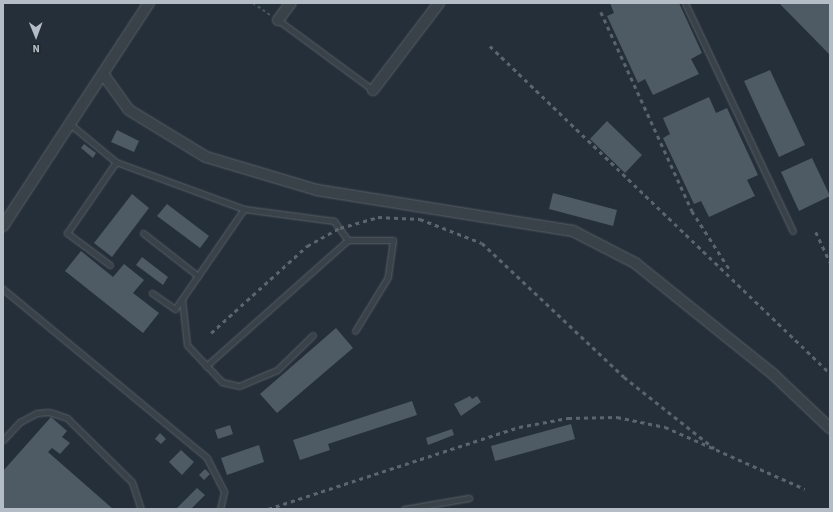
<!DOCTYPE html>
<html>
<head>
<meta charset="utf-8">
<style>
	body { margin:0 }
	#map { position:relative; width:833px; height:512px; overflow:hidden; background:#252f39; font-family:"Source Sans 3",sans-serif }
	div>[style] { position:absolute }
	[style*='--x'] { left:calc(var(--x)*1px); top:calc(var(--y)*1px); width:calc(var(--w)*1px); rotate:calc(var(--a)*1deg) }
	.building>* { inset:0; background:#4e5a64 }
	.path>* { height:1.5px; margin-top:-0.75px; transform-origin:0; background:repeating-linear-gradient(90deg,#475859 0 3px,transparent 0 6px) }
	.roads { filter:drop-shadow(0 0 1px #575f67) drop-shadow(0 0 1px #575f67) }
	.service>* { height:5px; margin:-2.5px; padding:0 2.5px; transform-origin:2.5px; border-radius:2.5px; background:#394149 }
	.minor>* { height:10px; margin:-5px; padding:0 5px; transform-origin:5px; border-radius:5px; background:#394149 }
	.rail>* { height:2.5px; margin-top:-1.25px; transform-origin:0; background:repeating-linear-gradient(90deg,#5b6570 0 4px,transparent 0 8px) }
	span { translate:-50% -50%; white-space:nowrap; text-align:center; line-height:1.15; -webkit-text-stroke:3px #1e262e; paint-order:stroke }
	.frame { position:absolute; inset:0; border:4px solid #b4bcc5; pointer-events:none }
	.north { position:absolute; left:16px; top:16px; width:40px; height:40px; -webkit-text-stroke:3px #1e262e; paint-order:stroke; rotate:179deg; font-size:11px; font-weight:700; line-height:16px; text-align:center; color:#b4bcc5 }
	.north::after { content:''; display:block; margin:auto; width:14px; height:18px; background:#b4bcc5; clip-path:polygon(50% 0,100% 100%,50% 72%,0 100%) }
</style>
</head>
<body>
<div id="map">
	<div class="building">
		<div style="clip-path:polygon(610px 3px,679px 3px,702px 53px,691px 59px,699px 74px,653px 95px,645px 79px,638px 83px,607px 16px,614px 13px)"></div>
		<div style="clip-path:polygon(779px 3px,830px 3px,830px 55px)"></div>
		<div style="clip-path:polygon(770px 70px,805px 145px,779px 157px,744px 81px)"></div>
		<div style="clip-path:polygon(709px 97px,716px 113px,727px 108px,758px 175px,747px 180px,755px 196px,709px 217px,701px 201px,694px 204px,663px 138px,670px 134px,663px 118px)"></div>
		<div style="clip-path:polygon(607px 121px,642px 155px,625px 173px,590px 139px)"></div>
		<div style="clip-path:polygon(117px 130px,139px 141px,134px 152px,111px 142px)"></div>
		<div style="clip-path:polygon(84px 144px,96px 153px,93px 158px,81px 148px)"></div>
		<div style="clip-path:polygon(812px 158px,830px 196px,799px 211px,781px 172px)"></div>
		<div style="clip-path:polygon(553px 193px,617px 210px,613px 226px,549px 209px)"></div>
		<div style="clip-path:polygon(132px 194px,149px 208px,112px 257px,94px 243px)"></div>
		<div style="clip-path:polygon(167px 204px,209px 236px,200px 248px,157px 216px)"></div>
		<div style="clip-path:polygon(81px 251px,113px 277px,124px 264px,144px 280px,133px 293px,159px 313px,143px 333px,65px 271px)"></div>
		<div style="clip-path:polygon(142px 257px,168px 277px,163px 285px,136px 265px)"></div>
		<div style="clip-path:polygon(336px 328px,353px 348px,277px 413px,260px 394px)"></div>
		<div style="clip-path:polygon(470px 396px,472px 399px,477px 396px,481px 402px,461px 416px,454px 404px)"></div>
		<div style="clip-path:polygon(412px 401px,417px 415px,328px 444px,330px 450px,300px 460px,293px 440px)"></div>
		<div style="clip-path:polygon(51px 417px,67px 431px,62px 437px,70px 443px,60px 454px,52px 448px,48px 452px,113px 509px,3px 509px,3px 471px)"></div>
		<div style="clip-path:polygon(571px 424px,575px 439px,495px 461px,491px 446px)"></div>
		<div style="clip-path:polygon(230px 425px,233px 434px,218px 439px,215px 430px)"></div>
		<div style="clip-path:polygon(452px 429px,454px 435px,428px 445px,426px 438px)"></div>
		<div style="clip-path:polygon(160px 433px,166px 439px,161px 444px,155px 439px)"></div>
		<div style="clip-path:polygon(259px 445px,264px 462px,227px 475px,221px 458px)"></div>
		<div style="clip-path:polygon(181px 450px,194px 462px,182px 475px,169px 462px)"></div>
		<div style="clip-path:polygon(205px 469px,210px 474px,204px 480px,199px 475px)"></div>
		<div style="clip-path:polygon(197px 488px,205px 495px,191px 509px,176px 509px)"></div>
	</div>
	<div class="path">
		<div style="--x:253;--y:3;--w:21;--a:35"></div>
	</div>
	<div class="roads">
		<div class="service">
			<div style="--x:685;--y:3;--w:252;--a:64.7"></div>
			<div style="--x:278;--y:20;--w:118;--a:36.4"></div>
			<div style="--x:70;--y:124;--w:60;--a:39.6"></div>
			<div style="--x:116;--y:162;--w:136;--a:20.2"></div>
			<div style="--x:244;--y:209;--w:91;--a:7.6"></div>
			<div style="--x:334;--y:221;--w:24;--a:54"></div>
			<div style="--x:143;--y:233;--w:70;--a:38"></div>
			<div style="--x:110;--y:265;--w:54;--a:-143.3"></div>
			<div style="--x:67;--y:233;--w:86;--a:-55.4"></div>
			<div style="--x:3;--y:289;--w:265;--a:39.6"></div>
			<div style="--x:207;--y:458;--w:38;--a:63"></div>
			<div style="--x:224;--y:492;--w:17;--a:103"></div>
			<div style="--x:152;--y:293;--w:28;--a:35"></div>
			<div style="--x:175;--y:309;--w:121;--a:-55.4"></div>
			<div style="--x:182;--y:299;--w:46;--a:83.8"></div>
			<div style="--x:187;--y:345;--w:51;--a:46.6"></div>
			<div style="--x:222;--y:382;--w:17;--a:13"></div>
			<div style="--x:239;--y:386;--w:41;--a:-22.8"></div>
			<div style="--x:277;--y:370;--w:50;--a:-44.2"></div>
			<div style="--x:206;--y:366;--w:190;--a:-41.6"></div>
			<div style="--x:348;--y:240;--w:45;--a:0"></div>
			<div style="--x:393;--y:240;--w:37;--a:98"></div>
			<div style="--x:388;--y:277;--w:63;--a:121.4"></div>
			<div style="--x:3;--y:440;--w:25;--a:-47"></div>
			<div style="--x:20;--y:422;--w:19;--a:-28"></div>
			<div style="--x:37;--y:413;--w:12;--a:-5"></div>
			<div style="--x:49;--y:412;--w:19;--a:18"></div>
			<div style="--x:67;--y:418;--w:91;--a:44.6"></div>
			<div style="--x:132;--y:482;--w:28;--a:72"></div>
			<div style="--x:404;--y:509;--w:66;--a:-9.6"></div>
		</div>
		<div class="minor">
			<div style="--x:278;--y:20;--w:21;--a:-53"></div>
			<div style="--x:103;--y:74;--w:44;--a:54.2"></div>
			<div style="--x:129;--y:110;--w:90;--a:31.4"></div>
			<div style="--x:206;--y:157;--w:116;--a:16.6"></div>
			<div style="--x:317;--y:190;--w:259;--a:9.1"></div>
			<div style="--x:573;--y:231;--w:70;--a:27.3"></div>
			<div style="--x:635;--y:263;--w:177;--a:38.8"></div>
			<div style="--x:773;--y:374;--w:79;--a:43.5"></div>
			<div style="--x:373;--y:90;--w:109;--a:-52.8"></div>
			<div style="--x:3;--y:226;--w:267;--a:-56.8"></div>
		</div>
	</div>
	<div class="rail">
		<div style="--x:601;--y:12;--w:219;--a:65.4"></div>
		<div style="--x:692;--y:211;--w:70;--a:57.2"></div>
		<div style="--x:490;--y:46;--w:472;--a:43.9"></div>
		<div style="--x:816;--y:232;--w:33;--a:65"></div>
		<div style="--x:211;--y:333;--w:130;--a:-42.2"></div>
		<div style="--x:307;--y:246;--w:38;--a:-29"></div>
		<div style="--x:340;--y:228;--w:40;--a:-16"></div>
		<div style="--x:378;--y:217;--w:42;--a:2.7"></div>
		<div style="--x:420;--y:219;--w:66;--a:21.2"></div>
		<div style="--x:482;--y:243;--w:195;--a:43.3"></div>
		<div style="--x:624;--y:377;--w:115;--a:38.3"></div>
		<div style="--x:268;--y:509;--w:264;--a:-18.1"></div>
		<div style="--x:519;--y:427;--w:50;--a:-10.4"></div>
		<div style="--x:568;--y:418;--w:49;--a:-1.2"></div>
		<div style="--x:617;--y:417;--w:49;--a:11.8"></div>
		<div style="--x:665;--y:427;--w:153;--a:23.9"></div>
	</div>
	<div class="frame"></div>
	<div class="north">N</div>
</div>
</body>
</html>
